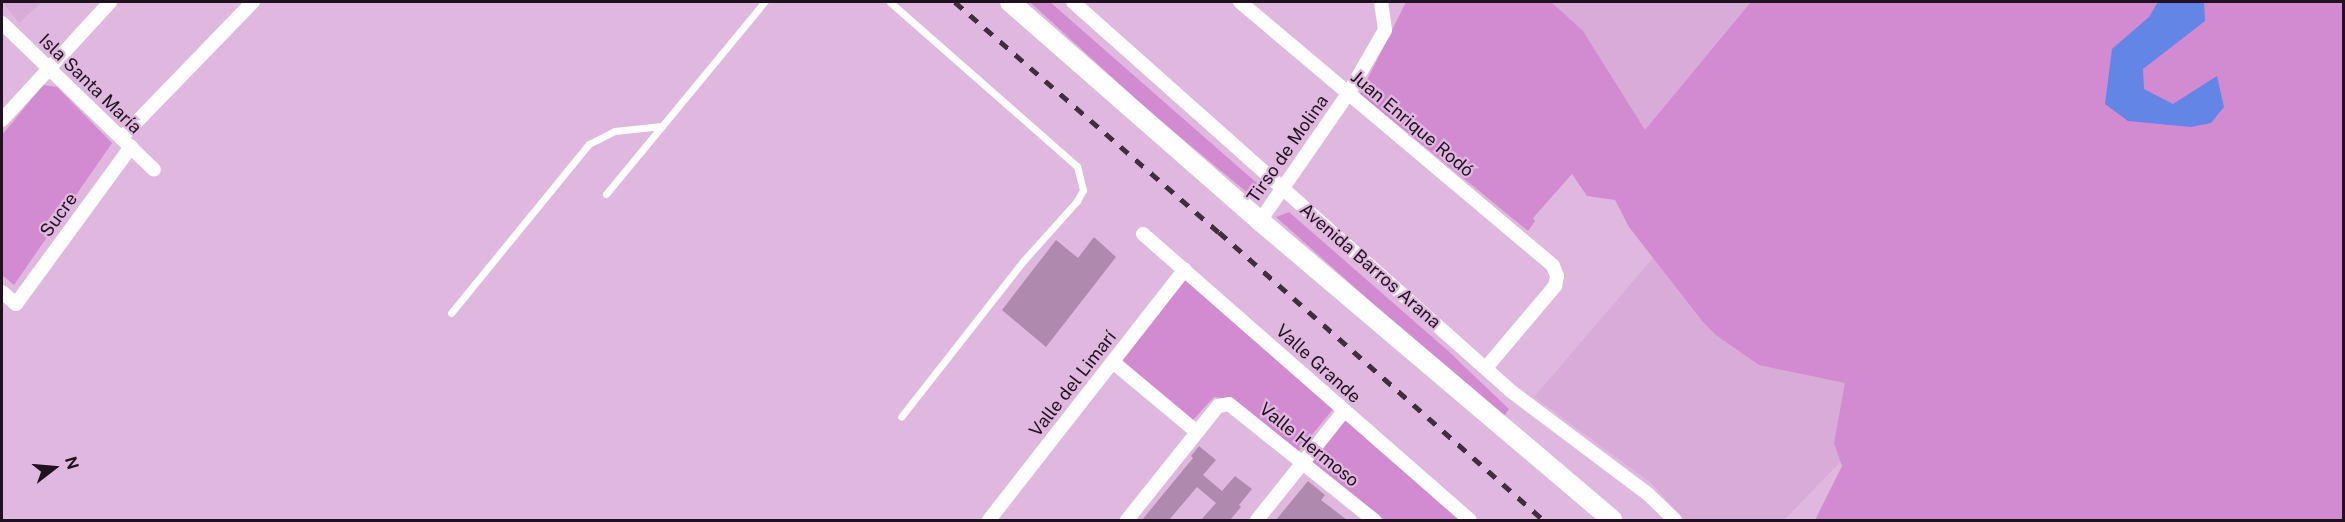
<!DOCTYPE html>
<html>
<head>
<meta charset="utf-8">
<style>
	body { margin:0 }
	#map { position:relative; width:2345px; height:522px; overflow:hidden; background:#e0b8df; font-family:"Public Sans",sans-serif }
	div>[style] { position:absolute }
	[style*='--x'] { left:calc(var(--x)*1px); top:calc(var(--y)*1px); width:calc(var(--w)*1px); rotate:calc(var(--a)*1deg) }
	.built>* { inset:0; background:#d9abd8 }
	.green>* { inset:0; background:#d28ad1 }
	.water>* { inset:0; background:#6285e6 }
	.building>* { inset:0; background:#b089af }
	.service>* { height:7px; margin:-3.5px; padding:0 3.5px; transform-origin:3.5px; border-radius:3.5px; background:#fff }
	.minor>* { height:14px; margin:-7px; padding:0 7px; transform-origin:7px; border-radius:7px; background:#fff }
	.secondary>* { height:20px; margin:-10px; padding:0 10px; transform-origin:10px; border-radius:10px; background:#fff }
	.rail>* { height:4.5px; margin-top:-2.25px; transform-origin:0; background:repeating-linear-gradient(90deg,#402d40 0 10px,transparent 0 20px) }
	span { translate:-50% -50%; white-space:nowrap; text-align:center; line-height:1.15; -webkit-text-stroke:4.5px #e0b8df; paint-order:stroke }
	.street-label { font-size:18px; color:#201120 }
	.frame { position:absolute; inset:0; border:3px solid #201120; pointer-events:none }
	.north { position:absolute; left:24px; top:438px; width:60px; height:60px; -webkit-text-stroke:4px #e0b8df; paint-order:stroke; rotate:74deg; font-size:16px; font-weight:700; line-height:24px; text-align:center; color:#201120 }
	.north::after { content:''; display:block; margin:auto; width:21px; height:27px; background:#201120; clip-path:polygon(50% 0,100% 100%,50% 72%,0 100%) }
</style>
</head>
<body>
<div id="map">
	<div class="built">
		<div style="clip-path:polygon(2px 2px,42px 2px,19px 23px)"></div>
		<div style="clip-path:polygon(1462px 2px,1763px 2px,1651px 139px)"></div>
		<div style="clip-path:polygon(1670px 238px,1914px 386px,1784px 520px,1685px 520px,1650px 482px,1534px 397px)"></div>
	</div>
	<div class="green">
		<div style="clip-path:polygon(1030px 2px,1050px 2px,1259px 185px,1255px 199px,1149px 111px)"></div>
		<div style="clip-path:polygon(1406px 2px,1551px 2px,1583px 31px,1645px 130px,1751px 2px,2343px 2px,2343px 520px,1815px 520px,1842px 466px,1834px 443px,1845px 383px,1759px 365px,1716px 335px,1703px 322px,1629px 227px,1615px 200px,1587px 196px,1572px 174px,1533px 218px,1535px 221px,1528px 231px,1360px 94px)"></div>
		<div style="clip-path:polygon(43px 85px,57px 87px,112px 143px,14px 285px,2px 275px,2px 135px)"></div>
		<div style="clip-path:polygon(1289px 212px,1446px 349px,1509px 409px,1502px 419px,1276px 217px)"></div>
		<div style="clip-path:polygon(1182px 274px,1334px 408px,1297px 453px,1231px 399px,1214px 397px,1192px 421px,1115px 358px)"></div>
		<div style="clip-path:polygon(1341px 415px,1462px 520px,1385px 520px,1305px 459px)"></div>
	</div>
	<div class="water">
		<div style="clip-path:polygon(2158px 2px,2204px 2px,2205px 21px,2143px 69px,2144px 89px,2173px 104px,2217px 76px,2224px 107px,2211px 123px,2191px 127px,2128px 121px,2105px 104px,2112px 49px,2149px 17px)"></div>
	</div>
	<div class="building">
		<div style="clip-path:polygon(1094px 237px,1116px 257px,1046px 347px,1002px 310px,1056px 240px,1078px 258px)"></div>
		<div style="clip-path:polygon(1199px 446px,1216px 460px,1203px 475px,1222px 491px,1235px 476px,1252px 489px,1239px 505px,1241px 507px,1230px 520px,1201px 520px,1216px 503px,1197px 487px,1169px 520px,1142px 520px,1193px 458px,1191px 456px)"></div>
		<div style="clip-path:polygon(1308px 481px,1325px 495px,1321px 500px,1347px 520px,1276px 520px)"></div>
	</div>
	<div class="service">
		<div style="--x:890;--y:2;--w:249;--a:41.3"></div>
		<div style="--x:1077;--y:166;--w:25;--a:76"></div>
		<div style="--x:1083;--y:190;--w:13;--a:119"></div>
		<div style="--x:1077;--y:201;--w:79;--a:131.9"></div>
		<div style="--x:1024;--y:260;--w:199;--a:128.1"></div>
		<div style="--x:606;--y:194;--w:249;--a:-50.5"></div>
		<div style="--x:451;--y:313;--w:218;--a:-50.8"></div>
		<div style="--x:589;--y:144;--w:29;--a:-27"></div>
		<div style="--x:615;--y:131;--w:47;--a:-6.1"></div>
	</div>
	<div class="minor">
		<div style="--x:1073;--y:2;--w:587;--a:41.62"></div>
		<div style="--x:1512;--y:392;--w:171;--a:36.9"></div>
		<div style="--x:1649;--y:495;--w:36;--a:44"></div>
		<div style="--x:1240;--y:2;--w:409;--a:40.1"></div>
		<div style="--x:1553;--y:266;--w:11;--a:68"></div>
		<div style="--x:1557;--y:276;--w:10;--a:101"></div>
		<div style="--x:1555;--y:286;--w:107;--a:130.1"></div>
		<div style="--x:2;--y:23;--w:211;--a:44"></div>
		<div style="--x:2;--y:120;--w:160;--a:-47.5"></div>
		<div style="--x:121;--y:138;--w:190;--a:-45.9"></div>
		<div style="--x:1260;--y:221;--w:155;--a:-55.3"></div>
		<div style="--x:1348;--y:94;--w:74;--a:-60"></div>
		<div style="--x:1385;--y:30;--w:28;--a:-98"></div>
		<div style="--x:1143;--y:234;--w:434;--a:41.2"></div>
		<div style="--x:2;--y:292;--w:18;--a:41"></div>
		<div style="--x:16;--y:304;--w:195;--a:-53.8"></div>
		<div style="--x:1113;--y:362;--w:109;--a:39.8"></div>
		<div style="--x:989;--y:520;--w:318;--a:-52"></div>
		<div style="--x:1127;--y:520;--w:146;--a:-51.4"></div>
		<div style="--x:1218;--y:406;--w:11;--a:-10"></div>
		<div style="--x:1229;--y:404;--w:186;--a:38.7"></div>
		<div style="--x:1257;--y:520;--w:139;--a:-51.4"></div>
	</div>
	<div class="secondary">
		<div style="--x:1010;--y:2;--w:332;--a:41.2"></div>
		<div style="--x:1260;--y:221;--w:462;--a:40.3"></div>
	</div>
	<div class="rail">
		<div style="--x:955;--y:2;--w:350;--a:41.1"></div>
		<div style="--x:1219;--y:232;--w:433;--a:41.6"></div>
	</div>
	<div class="street-label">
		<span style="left:90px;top:84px;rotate:44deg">Isla Santa María</span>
		<span style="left:1412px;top:124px;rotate:40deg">Juan Enrique Rodó</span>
		<span style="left:1288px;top:149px;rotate:-55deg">Tirso de Molina</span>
		<span style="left:59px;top:215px;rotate:-54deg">Sucre</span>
		<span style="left:1370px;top:266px;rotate:41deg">Avenida Barros Arana</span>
		<span style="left:1318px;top:364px;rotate:42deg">Valle Grande</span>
		<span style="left:1073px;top:384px;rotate:-52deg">Valle del Limarí</span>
		<span style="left:1309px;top:445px;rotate:39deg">Valle Hermoso</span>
	</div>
	<div class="frame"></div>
	<div class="north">N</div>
</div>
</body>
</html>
